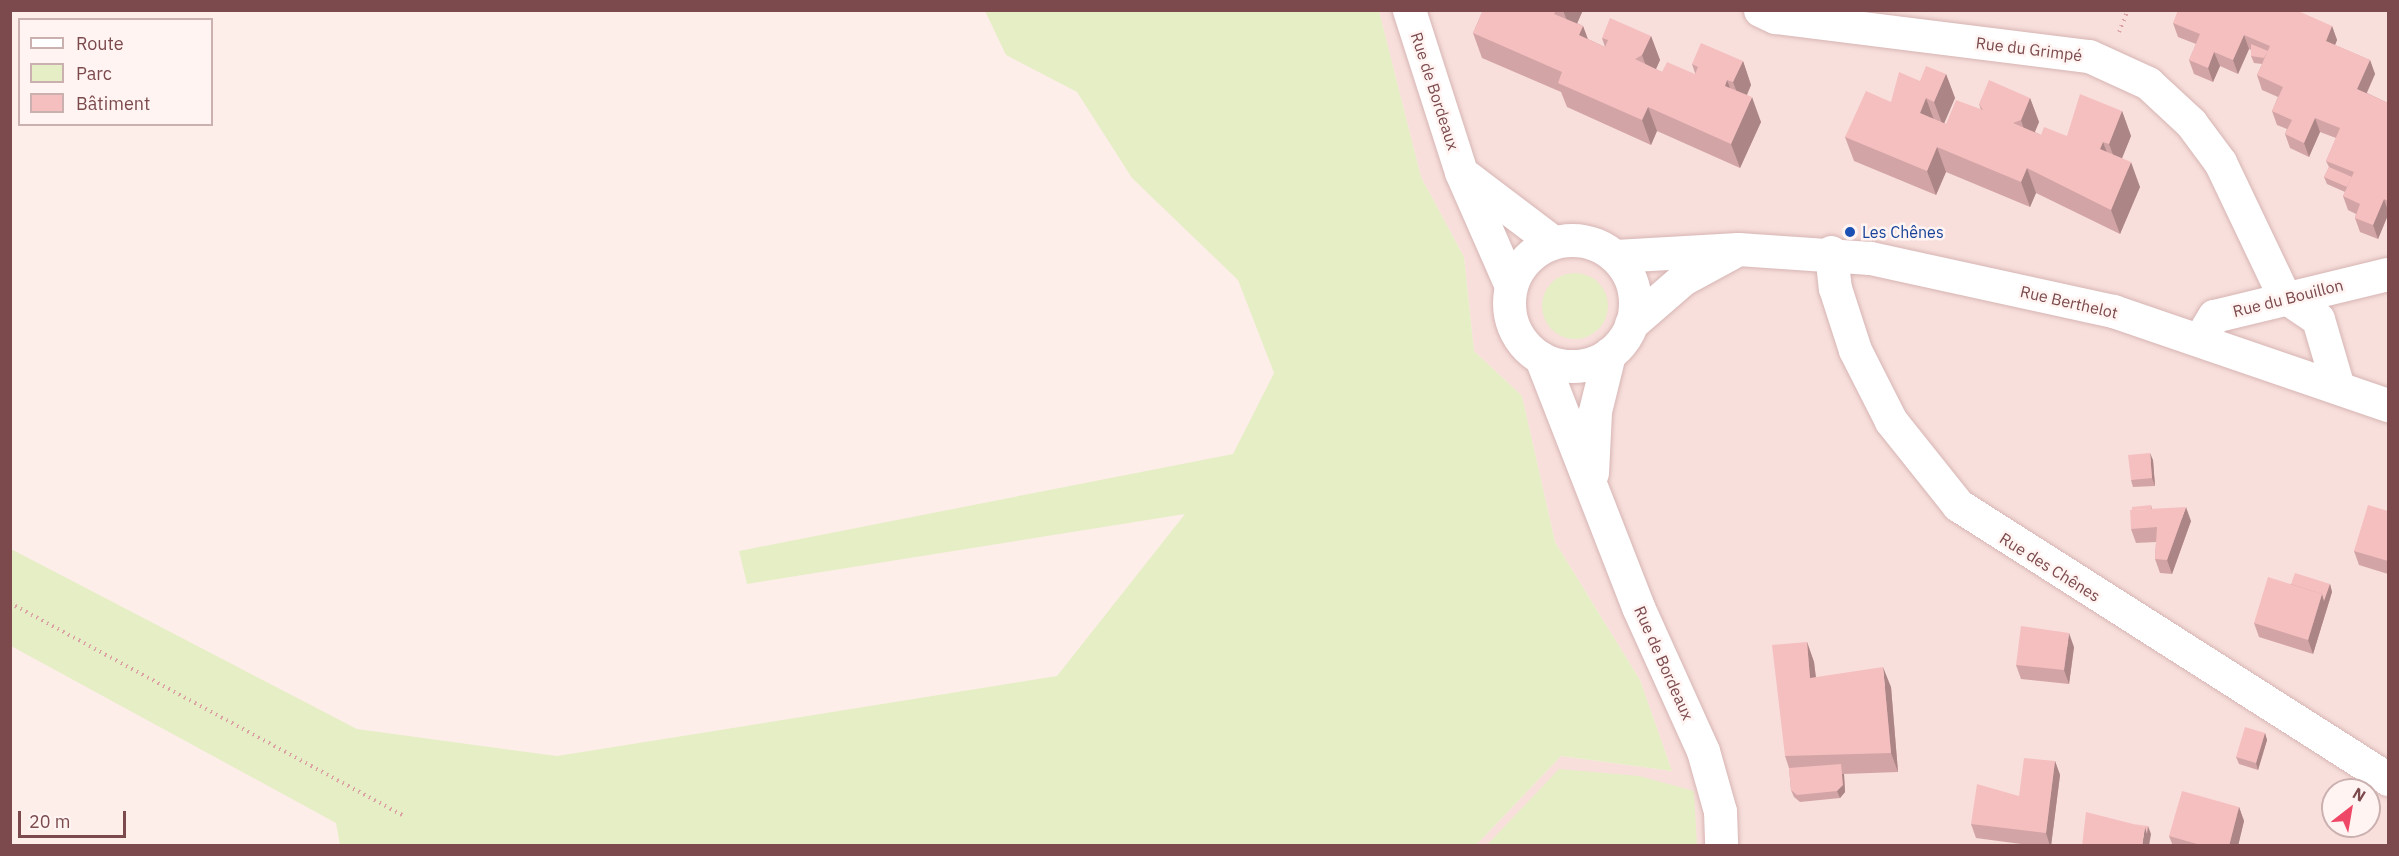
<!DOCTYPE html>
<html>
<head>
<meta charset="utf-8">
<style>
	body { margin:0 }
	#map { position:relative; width:2399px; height:856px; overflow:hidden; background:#feeeea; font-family:"IBM Plex Sans",sans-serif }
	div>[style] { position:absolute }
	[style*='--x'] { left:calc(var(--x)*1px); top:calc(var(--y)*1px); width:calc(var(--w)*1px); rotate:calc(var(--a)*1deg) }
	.residential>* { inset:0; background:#f8dfdb }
	.green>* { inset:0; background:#e6eec6 }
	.round { border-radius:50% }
	.path>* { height:4px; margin-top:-2px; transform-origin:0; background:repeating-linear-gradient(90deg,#dba1a3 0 1.5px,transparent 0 6px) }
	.roads { filter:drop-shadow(0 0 2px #d6b5b4) drop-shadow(0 0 2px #d6b5b4) }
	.street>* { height:33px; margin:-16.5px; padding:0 16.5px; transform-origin:16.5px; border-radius:16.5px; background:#fff }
	.secondary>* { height:33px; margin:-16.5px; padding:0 16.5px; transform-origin:16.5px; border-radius:16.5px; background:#fff }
	.secondary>.ring { margin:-16.5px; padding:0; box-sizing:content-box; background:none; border:33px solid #fff; border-radius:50% }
	.wall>* { inset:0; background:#d3a4a5 }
	.shaded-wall>* { inset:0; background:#ac8686 }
	.building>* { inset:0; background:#f5bfc0 }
	.dots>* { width:16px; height:16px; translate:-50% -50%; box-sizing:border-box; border:3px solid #fff4f2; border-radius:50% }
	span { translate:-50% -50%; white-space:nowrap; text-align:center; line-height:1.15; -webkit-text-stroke:5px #fff4f2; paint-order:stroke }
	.street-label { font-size:16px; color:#7c4a4d }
	.transit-label { font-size:16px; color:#164399 }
	.left { translate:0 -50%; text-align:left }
	.frame { position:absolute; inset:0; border:12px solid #7c4a4d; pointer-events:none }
	.legend { position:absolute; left:18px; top:18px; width:195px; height:108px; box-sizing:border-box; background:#fff4f2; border:2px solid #cbb0b0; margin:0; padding:8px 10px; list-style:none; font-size:18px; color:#7c4a4d }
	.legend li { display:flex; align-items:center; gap:12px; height:30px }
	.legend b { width:30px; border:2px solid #cbb0b0 }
	.north { position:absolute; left:2321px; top:778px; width:60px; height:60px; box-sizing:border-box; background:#fff4f2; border:2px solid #cbb0b0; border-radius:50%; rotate:31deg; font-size:16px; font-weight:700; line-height:24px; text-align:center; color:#7c4a4d }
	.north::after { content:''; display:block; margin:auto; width:21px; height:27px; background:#ef4867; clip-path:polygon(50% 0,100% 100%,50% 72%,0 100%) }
	.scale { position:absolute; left:18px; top:811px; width:108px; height:27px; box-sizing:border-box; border:3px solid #7c4a4d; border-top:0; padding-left:8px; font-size:18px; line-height:21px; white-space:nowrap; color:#7c4a4d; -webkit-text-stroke:4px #fff4f2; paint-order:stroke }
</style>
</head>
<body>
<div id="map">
	<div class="residential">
		<div style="clip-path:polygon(evenodd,1379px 11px,2388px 11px,2388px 845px,1476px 845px,1561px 756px,1672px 771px,1640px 680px,1555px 542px,1522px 396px,1474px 351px,1464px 257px,1421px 177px,1379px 11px,2333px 790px,2369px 790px,2369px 826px,2333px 826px,2333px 790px)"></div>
	</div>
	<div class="green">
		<div style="clip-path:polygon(985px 11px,1379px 11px,1421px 177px,1464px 257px,1474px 351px,1522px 396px,1555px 542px,1640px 680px,1672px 771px,1561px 756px,1476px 845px,340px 845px,336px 823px,11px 646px,11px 549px,357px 729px,557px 756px,1057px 676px,1185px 514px,747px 584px,739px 551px,1233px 454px,1274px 373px,1238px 280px,1132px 178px,1077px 92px,1006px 55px)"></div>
		<div class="round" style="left:1542px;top:273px;width:66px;height:66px"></div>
		<div style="clip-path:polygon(1559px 769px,1639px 776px,1694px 791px,1697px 845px,1487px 845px)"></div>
	</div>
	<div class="path">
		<div style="--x:2119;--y:32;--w:24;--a:-68"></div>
		<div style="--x:10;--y:603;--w:446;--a:28.4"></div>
	</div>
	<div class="roads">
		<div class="street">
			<div style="--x:1760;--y:10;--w:17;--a:25"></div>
			<div style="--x:1775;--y:17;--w:316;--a:7.1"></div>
			<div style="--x:2089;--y:56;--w:65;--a:24.6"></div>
			<div style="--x:2148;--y:83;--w:59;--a:42.9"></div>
			<div style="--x:2191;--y:123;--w:49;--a:53.4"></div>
			<div style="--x:2220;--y:162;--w:148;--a:64.5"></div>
			<div style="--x:1831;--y:252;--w:36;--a:84"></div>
			<div style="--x:1835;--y:288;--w:65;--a:72.1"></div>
			<div style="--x:1855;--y:350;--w:80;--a:63.1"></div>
			<div style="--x:1891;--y:421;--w:107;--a:51.4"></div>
			<div style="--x:1958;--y:505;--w:510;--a:32.51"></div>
			<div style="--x:2284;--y:296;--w:41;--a:34.1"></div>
			<div style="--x:2318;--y:319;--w:71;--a:73.6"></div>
			<div style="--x:2200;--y:339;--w:27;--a:-59"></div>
			<div style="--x:2214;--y:316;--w:179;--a:-13.6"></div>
		</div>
		<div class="secondary">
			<div style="--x:1409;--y:10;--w:170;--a:72.2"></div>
			<div style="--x:1461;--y:172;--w:124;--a:66.3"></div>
			<div style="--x:1467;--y:177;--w:108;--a:37.1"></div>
			<div class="ring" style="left:1509px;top:240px;width:93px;height:93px"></div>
			<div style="--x:1615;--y:256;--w:123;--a:-3.3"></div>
			<div style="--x:1738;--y:249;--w:132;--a:3.9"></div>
			<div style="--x:1870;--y:258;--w:249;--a:12.3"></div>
			<div style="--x:2113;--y:311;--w:291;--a:18.9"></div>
			<div style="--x:1631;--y:324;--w:69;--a:-40.9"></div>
			<div style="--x:1683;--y:279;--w:55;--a:-28.4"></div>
			<div style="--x:1541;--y:358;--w:267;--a:68.7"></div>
			<div style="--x:1638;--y:607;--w:158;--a:65.7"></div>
			<div style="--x:1703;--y:751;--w:62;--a:74.2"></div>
			<div style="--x:1720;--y:811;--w:35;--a:88"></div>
			<div style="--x:1592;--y:473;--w:62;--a:-87.2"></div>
			<div style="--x:1595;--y:411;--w:59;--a:-76.2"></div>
		</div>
	</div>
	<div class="wall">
		<div style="clip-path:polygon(1483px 10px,1583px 10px,1577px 23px,1583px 26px,1588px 39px,1605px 47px,1602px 38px,1651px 36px,1660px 60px,1656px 69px,1662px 72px,1695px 74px,1695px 73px,1692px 64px,1743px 61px,1751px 85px,1747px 95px,1761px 122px,1740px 168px,1657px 131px,1651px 145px,1567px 107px,1561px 92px,1482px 58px,1473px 33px)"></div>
		<div style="clip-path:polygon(2173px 23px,2332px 26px,2337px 40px,2335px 45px,2370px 60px,2375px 74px,2367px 93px,2388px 103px,2388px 215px,2378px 239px,2360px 232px,2355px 218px,2356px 214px,2348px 210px,2343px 196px,2345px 192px,2327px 184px,2324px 177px,2329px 167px,2326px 161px,2336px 138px,2320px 132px,2309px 157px,2290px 148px,2285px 134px,2287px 129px,2277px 125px,2272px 111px,2278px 97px,2262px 90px,2257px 75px,2262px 64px,2254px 63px,2251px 56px,2251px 50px,2249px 49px,2238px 74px,2220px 66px,2213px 82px,2194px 74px,2189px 60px,2196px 44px,2178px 37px)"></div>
		<div style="clip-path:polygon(1946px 74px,1955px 98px,1944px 123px,1946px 124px,1981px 110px,1979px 104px,2030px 98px,2039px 122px,2035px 132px,2041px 135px,2067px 136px,2122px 111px,2131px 136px,2122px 158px,2140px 187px,2120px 234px,2036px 193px,2030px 207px,1946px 172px,1936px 195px,1854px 161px,1845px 137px,1920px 81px)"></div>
		<div style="clip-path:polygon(2153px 460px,2155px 486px,2133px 487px,2131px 480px)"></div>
		<div style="clip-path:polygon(2151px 505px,2152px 509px,2191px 521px,2172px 574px,2160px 573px,2155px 559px,2156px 542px,2136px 543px,2131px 529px)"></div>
		<div style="clip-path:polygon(2388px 511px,2388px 574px,2359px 565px,2354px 551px)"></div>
		<div style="clip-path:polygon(2291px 584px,2330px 584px,2332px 592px,2313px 654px,2259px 637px,2254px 623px)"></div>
		<div style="clip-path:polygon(1807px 642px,1814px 662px,1816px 677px,1891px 687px,1898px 772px,1844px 774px,1845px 792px,1840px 798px,1800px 802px,1794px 797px,1791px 790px,1789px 768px,1785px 756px)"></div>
		<div style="clip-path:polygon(2074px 647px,2069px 684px,2021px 679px,2016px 665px)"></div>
		<div style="clip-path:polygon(2265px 733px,2267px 740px,2258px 770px,2239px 764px,2236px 757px)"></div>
		<div style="clip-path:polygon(2055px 761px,2060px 775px,2051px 846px,2036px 846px,1976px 838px,1971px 824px,2019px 796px)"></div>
		<div style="clip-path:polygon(2239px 807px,2244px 821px,2238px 846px,2173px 846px,2169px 836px)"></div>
	</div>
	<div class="shaded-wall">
		<div style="clip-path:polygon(1563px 10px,1583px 10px,1572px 35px)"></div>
		<div style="clip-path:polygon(1583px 26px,1592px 51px,1579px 35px)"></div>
		<div style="clip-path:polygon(2332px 26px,2337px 40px,2331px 55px,2326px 41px)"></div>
		<div style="clip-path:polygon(2244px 35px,2249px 49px,2238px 74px,2233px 60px)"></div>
		<div style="clip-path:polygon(1651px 36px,1660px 60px,1651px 80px,1642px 55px)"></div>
		<div style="clip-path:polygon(2214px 52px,2220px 66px,2213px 82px,2208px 68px)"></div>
		<div style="clip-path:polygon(2370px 60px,2375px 74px,2362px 103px,2357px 89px)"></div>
		<div style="clip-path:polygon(1743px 61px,1751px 85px,1742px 106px,1733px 82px)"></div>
		<div style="clip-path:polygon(1946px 74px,1955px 98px,1943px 126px,1934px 102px)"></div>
		<div style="clip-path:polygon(1727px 80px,1736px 104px,1725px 86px)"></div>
		<div style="clip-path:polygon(1752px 97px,1761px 122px,1740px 168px,1731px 144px)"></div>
		<div style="clip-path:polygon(1926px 98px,1935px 123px,1920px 113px)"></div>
		<div style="clip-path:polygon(2030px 98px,2039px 122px,2029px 145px,2021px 120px)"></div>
		<div style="clip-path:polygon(1648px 107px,1657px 131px,1651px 145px,1642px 120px)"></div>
		<div style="clip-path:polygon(2122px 111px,2131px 136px,2118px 168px,2109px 144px)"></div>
		<div style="clip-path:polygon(2315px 118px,2320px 132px,2309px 157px,2304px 143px)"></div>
		<div style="clip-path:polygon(2103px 142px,2112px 166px,2100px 149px)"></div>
		<div style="clip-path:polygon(1937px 147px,1946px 172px,1936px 195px,1927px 171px)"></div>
		<div style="clip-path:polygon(2131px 162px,2140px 187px,2120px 234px,2111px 210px)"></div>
		<div style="clip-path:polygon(2027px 168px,2036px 193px,2030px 207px,2021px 182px)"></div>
		<div style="clip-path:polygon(2384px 199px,2388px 211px,2388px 215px,2378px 239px,2373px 225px)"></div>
		<div style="clip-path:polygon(2150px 453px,2153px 460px,2155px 486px,2152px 478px)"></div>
		<div style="clip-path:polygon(2186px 507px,2191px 521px,2172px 574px,2167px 560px)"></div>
		<div style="clip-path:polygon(2330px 584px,2332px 592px,2313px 654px,2308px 640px,2322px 594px)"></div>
		<div style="clip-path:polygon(2069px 633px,2074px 647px,2069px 684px,2064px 670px)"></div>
		<div style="clip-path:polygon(1807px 642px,1814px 662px,1818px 697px,1810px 678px)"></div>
		<div style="clip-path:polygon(1883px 667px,1891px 687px,1898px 772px,1891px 753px)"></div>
		<div style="clip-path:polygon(2265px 733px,2267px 740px,2258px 770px,2256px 763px)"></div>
		<div style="clip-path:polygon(2055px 761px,2060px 775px,2051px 846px,2050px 846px,2046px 833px)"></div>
		<div style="clip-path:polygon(1842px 774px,1844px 774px,1845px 792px,1840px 798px,1837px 791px)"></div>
		<div style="clip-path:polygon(2239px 807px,2244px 821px,2238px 846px,2229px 846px)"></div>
		<div style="clip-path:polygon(2148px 826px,2151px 834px,2149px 846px,2142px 846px,2145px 827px)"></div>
	</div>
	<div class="building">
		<div style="clip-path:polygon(1483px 10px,1556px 10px,1554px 14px,1583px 26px,1579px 35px,1605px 47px,1608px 40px,1602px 38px,1610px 18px,1651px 36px,1642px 55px,1635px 59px,1662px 72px,1667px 62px,1695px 74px,1698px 67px,1692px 64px,1701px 43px,1743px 61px,1733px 82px,1727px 80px,1725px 86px,1752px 97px,1731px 144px,1648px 107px,1642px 120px,1558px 83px,1562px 72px,1473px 33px)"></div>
		<div style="clip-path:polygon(2178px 10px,2296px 10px,2332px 26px,2326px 41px,2370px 60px,2357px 89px,2388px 103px,2388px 201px,2384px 199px,2373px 225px,2355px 218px,2360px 204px,2343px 196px,2354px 172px,2326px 161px,2340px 128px,2315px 118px,2304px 143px,2285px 134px,2292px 120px,2272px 111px,2283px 87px,2257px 75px,2270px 46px,2244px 35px,2233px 60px,2214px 52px,2208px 68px,2189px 60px,2200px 34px,2173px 23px)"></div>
		<div style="clip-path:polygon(2251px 44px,2268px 51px,2264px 58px,2251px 56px)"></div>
		<div style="clip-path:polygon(1926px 66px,1946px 74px,1934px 102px,1926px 98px,1920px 113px,1946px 124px,1956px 100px,1983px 110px,1979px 104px,1989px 80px,2030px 98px,2021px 120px,2013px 123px,2041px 135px,2044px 127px,2067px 136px,2080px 94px,2122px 111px,2109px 144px,2103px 142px,2100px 149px,2131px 162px,2111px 210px,2027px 168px,2021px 182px,1937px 147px,1927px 171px,1845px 137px,1866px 91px,1891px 102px,1899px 72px,1920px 81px)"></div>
		<div style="clip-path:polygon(2329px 167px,2352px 177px,2347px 187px,2324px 177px)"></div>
		<div style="clip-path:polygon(2150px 453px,2152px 478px,2131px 480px,2128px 455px)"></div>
		<div style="clip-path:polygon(2151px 505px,2151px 509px,2132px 510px,2132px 507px)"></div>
		<div style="clip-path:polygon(2368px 505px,2388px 511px,2388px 561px,2354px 551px)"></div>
		<div style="clip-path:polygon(2186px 507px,2167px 560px,2155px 559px,2157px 527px,2131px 529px,2130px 510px)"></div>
		<div style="clip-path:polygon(2295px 573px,2330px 584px,2324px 601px,2322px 594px,2291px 584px)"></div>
		<div style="clip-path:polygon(2268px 577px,2322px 594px,2308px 640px,2254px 623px)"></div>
		<div style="clip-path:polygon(2021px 626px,2069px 633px,2064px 670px,2016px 665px)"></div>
		<div style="clip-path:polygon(1807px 642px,1810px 678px,1883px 667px,1891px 753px,1785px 756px,1772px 645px)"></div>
		<div style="clip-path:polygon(2245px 727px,2265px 733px,2256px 763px,2236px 757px)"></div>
		<div style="clip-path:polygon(2024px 758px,2055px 761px,2046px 833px,1971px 824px,1977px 784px,2019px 796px)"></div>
		<div style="clip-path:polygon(1841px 764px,1843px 785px,1837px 791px,1797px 795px,1791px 790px,1789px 768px)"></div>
		<div style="clip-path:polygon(2182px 791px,2239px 807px,2229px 846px,2204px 846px,2169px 836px)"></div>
		<div style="clip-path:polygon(2086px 812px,2145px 827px,2142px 846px,2082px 846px)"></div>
		<div style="clip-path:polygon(2134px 824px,2148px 826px,2147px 834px,2145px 827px)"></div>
	</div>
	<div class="dots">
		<div style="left:1850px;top:232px;background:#1a4fb4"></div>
	</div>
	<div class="street-label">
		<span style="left:2029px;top:49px;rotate:7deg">Rue du Grimpé</span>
		<span style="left:1435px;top:91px;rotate:72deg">Rue de Bordeaux</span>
		<span style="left:2288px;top:298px;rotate:-14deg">Rue du Bouillon</span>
		<span style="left:2069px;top:302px;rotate:13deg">Rue Berthelot</span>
		<span style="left:2050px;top:567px;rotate:32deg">Rue des Chênes</span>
		<span style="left:1664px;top:663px;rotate:66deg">Rue de Bordeaux</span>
	</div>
	<div class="transit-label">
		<span class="left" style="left:1862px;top:232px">Les Chênes</span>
	</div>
	<div class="frame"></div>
	<ul class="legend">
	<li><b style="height:8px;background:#fff"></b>Route</li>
	<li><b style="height:16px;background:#e6eec6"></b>Parc</li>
	<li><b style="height:16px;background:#f5bfc0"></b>Bâtiment</li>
	</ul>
	<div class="north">N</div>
	<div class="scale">20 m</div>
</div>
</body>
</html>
